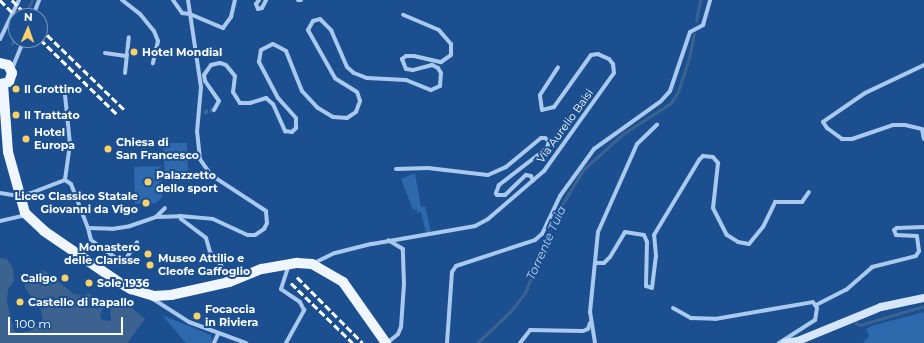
<!DOCTYPE html>
<html>
<head>
<meta charset="utf-8">
<style>
	body { margin:0 }
	#map { position:relative; width:924px; height:343px; overflow:hidden; background:#1b4f8f; font-family:Montserrat,sans-serif }
	div>[style] { position:absolute }
	[style*='--x'] { left:calc(var(--x)*1px); top:calc(var(--y)*1px); width:calc(var(--w)*1px); rotate:calc(var(--a)*1deg) }
	.green>* { inset:0; background:#2e69ad }
	.water>* { inset:0; background:#3c6290 }
	.stream>* { height:2.5px; margin:-1.25px; padding:0 1.25px; transform-origin:1.25px; border-radius:1.25px; background:#3c6290 }
	.street-tunnel>* { height:4px; margin-top:-2px; transform-origin:0; background:repeating-linear-gradient(90deg,#3d69a0 0 4px,transparent 0 6px) }
	.street>* { height:4px; margin:-2px; padding:0 2px; transform-origin:2px; border-radius:2px; background:#a9c9ee }
	.secondary>* { height:8px; margin:-4px; padding:0 4px; transform-origin:4px; border-radius:4px; background:#d6e6fa }
	.primary>* { height:10px; margin:-5px; padding:0 5px; transform-origin:5px; border-radius:5px; background:#f0f6ff }
	.rail>* { height:2.5px; margin-top:-1.25px; transform-origin:0; background:repeating-linear-gradient(90deg,#fff 0 7px,transparent 0 10px) }
	.dots>* { width:11px; height:11px; translate:-50% -50%; box-sizing:border-box; border:2px solid #1b4f8f; border-radius:50% }
	span { translate:-50% -50%; white-space:nowrap; text-align:center; line-height:1.15; -webkit-text-stroke:4px #1b4f8f; paint-order:stroke }
	.poi-label { font-size:11px; color:#fff; font-weight:700 }
	.left { translate:0 -50%; text-align:left }
	.right { translate:-100% -50%; text-align:right }
	.street-label { font-size:11px; color:#fff }
	.water-label { font-size:12px; color:#b5d3f5; font-style:italic }
	.north { position:absolute; left:8px; top:8px; width:40px; height:40px; box-sizing:border-box; background:#1b4f8f; border:1px solid #7695bc; border-radius:50%; rotate:2deg; font-size:11px; font-weight:700; line-height:16px; text-align:center; color:#fff }
	.north::after { content:''; display:block; margin:auto; width:14px; height:18px; background:#ffd166; clip-path:polygon(50% 0,100% 100%,50% 72%,0 100%) }
	.scale { position:absolute; left:8px; top:317px; width:115px; height:18px; box-sizing:border-box; border:2px solid #fff; border-top:0; padding-left:5px; font-size:12px; line-height:14px; white-space:nowrap; color:#fff; -webkit-text-stroke:3px #1b4f8f; paint-order:stroke }
</style>
</head>
<body>
<div id="map">
	<div class="green">
		<div style="clip-path:polygon(163px 143px,187px 143px,188px 180px,165px 181px)"></div>
		<div style="clip-path:polygon(161px 166px,162px 197px,156px 203px,135px 204px,134px 167px)"></div>
		<div style="clip-path:polygon(415px 173px,421px 207px,425px 206px,431px 232px,426px 233px,421px 212px,417px 213px,417px 209px,413px 210px,401px 179px)"></div>
		<div style="clip-path:polygon(924px 312px,924px 343px,863px 343px,869px 336px,866px 329px,871px 326px)"></div>
		<div style="clip-path:polygon(162px 315px,211px 335px,212px 343px,186px 343px)"></div>
	</div>
	<div class="water">
		<div style="clip-path:polygon(0 258px,7px 259px,13px 268px,14px 281px,8px 289px,7px 302px,14px 331px,18px 333px,30px 331px,43px 322px,41px 310px,24px 286px,30px 278px,44px 270px,74px 294px,84px 296px,88px 293px,105px 304px,100px 315px,102px 320px,111px 321px,110px 304px,116px 303px,133px 309px,145px 319px,127px 343px,0 343px)"></div>
	</div>
	<div class="stream">
		<div style="--x:25;--y:16;--w:17;--a:-66"></div>
		<div style="--x:696;--y:21;--w:21;--a:-79"></div>
		<div style="--x:12;--y:44;--w:10;--a:-66"></div>
		<div style="--x:856;--y:323;--w:4;--a:27"></div>
		<div style="--x:860;--y:325;--w:67;--a:-16.5"></div>
		<div style="--x:477;--y:343;--w:45;--a:-43.2"></div>
		<div style="--x:510;--y:312;--w:24;--a:-52"></div>
		<div style="--x:525;--y:293;--w:84;--a:-68.3"></div>
		<div style="--x:556;--y:215;--w:52;--a:-59"></div>
		<div style="--x:583;--y:170;--w:54;--a:-42"></div>
		<div style="--x:623;--y:134;--w:57;--a:-32.9"></div>
		<div style="--x:671;--y:103;--w:13;--a:-58"></div>
		<div style="--x:678;--y:92;--w:35;--a:-72"></div>
		<div style="--x:689;--y:59;--w:25;--a:-79"></div>
	</div>
	<div class="street-tunnel">
		<div style="--x:204;--y:112;--w:10;--a:-11"></div>
	</div>
	<div class="street">
		<div style="--x:122;--y:0;--w:23;--a:38"></div>
		<div style="--x:140;--y:14;--w:22;--a:51"></div>
		<div style="--x:154;--y:31;--w:11;--a:68"></div>
		<div style="--x:158;--y:41;--w:23;--a:103"></div>
		<div style="--x:173;--y:0;--w:16;--a:55"></div>
		<div style="--x:182;--y:13;--w:8;--a:7"></div>
		<div style="--x:190;--y:14;--w:36;--a:23"></div>
		<div style="--x:223;--y:28;--w:14;--a:-54"></div>
		<div style="--x:231;--y:17;--w:17;--a:-77"></div>
		<div style="--x:259;--y:0;--w:5;--a:127"></div>
		<div style="--x:256;--y:4;--w:5;--a:68"></div>
		<div style="--x:258;--y:9;--w:4;--a:-14"></div>
		<div style="--x:262;--y:8;--w:9;--a:-63"></div>
		<div style="--x:298;--y:0;--w:3;--a:0"></div>
		<div style="--x:33;--y:16;--w:17;--a:-69"></div>
		<div style="--x:0;--y:39;--w:43;--a:-64"></div>
		<div style="--x:105;--y:53;--w:21;--a:8"></div>
		<div style="--x:924;--y:65;--w:65;--a:154.6"></div>
		<div style="--x:865;--y:93;--w:51;--a:145.4"></div>
		<div style="--x:823;--y:122;--w:7;--a:56"></div>
		<div style="--x:827;--y:128;--w:19;--a:36"></div>
		<div style="--x:842;--y:139;--w:10;--a:0"></div>
		<div style="--x:852;--y:139;--w:43;--a:-18.9"></div>
		<div style="--x:893;--y:125;--w:12;--a:0"></div>
		<div style="--x:905;--y:125;--w:17;--a:13"></div>
		<div style="--x:922;--y:129;--w:10;--a:79"></div>
		<div style="--x:12;--y:69;--w:31;--a:-68"></div>
		<div style="--x:125;--y:73;--w:36;--a:-84"></div>
		<div style="--x:65;--y:95;--w:49;--a:84.2"></div>
		<div style="--x:70;--y:144;--w:36;--a:98"></div>
		<div style="--x:214;--y:110;--w:10;--a:-61"></div>
		<div style="--x:219;--y:101;--w:24;--a:-125"></div>
		<div style="--x:205;--y:81;--w:6;--a:-99"></div>
		<div style="--x:204;--y:75;--w:12;--a:-55"></div>
		<div style="--x:211;--y:65;--w:9;--a:-13"></div>
		<div style="--x:220;--y:63;--w:6;--a:18"></div>
		<div style="--x:226;--y:65;--w:14;--a:51"></div>
		<div style="--x:235;--y:76;--w:16;--a:97"></div>
		<div style="--x:233;--y:92;--w:13;--a:58"></div>
		<div style="--x:240;--y:103;--w:10;--a:0"></div>
		<div style="--x:250;--y:103;--w:17;--a:-17"></div>
		<div style="--x:266;--y:98;--w:9;--a:41"></div>
		<div style="--x:273;--y:104;--w:30;--a:66"></div>
		<div style="--x:285;--y:131;--w:7;--a:8"></div>
		<div style="--x:292;--y:132;--w:6;--a:-45"></div>
		<div style="--x:296;--y:128;--w:10;--a:-90"></div>
		<div style="--x:296;--y:118;--w:27;--a:-132"></div>
		<div style="--x:278;--y:98;--w:41;--a:-117.8"></div>
		<div style="--x:259;--y:62;--w:12;--a:-81"></div>
		<div style="--x:261;--y:50;--w:13;--a:-27"></div>
		<div style="--x:273;--y:44;--w:15;--a:28"></div>
		<div style="--x:286;--y:51;--w:43;--a:68.2"></div>
		<div style="--x:302;--y:91;--w:23;--a:47"></div>
		<div style="--x:318;--y:108;--w:17;--a:31"></div>
		<div style="--x:333;--y:117;--w:14;--a:4"></div>
		<div style="--x:347;--y:118;--w:11;--a:-34"></div>
		<div style="--x:356;--y:112;--w:12;--a:-70"></div>
		<div style="--x:360;--y:101;--w:9;--a:-108"></div>
		<div style="--x:357;--y:92;--w:26;--a:-148"></div>
		<div style="--x:335;--y:78;--w:55;--a:-119.4"></div>
		<div style="--x:308;--y:30;--w:10;--a:-61"></div>
		<div style="--x:313;--y:21;--w:7;--a:-16"></div>
		<div style="--x:320;--y:19;--w:16;--a:45"></div>
		<div style="--x:331;--y:30;--w:40;--a:66.6"></div>
		<div style="--x:347;--y:67;--w:9;--a:41"></div>
		<div style="--x:354;--y:73;--w:14;--a:21"></div>
		<div style="--x:367;--y:78;--w:39;--a:3"></div>
		<div style="--x:406;--y:80;--w:27;--a:22"></div>
		<div style="--x:431;--y:90;--w:10;--a:-24"></div>
		<div style="--x:440;--y:86;--w:13;--a:-86"></div>
		<div style="--x:441;--y:73;--w:6;--a:-121"></div>
		<div style="--x:438;--y:68;--w:7;--a:-153"></div>
		<div style="--x:432;--y:65;--w:20;--a:165"></div>
		<div style="--x:413;--y:70;--w:7;--a:-172"></div>
		<div style="--x:406;--y:69;--w:11;--a:-112"></div>
		<div style="--x:402;--y:59;--w:5;--a:-37"></div>
		<div style="--x:406;--y:56;--w:8;--a:0"></div>
		<div style="--x:414;--y:56;--w:28;--a:13"></div>
		<div style="--x:441;--y:62;--w:12;--a:-35"></div>
		<div style="--x:451;--y:55;--w:11;--a:-90"></div>
		<div style="--x:451;--y:44;--w:18;--a:-131"></div>
		<div style="--x:439;--y:30;--w:39;--a:-157"></div>
		<div style="--x:396;--y:169;--w:32;--a:-2"></div>
		<div style="--x:428;--y:168;--w:60;--a:6.7"></div>
		<div style="--x:488;--y:175;--w:20;--a:-24"></div>
		<div style="--x:506;--y:167;--w:45;--a:-39.6"></div>
		<div style="--x:541;--y:138;--w:4;--a:0"></div>
		<div style="--x:545;--y:138;--w:5;--a:37"></div>
		<div style="--x:549;--y:141;--w:7;--a:106"></div>
		<div style="--x:547;--y:148;--w:61;--a:142.4"></div>
		<div style="--x:499;--y:185;--w:9;--a:111"></div>
		<div style="--x:496;--y:193;--w:2;--a:63"></div>
		<div style="--x:497;--y:195;--w:8;--a:0"></div>
		<div style="--x:505;--y:195;--w:29;--a:-44"></div>
		<div style="--x:526;--y:175;--w:5;--a:11"></div>
		<div style="--x:531;--y:176;--w:5;--a:68"></div>
		<div style="--x:65;--y:180;--w:7;--a:34"></div>
		<div style="--x:71;--y:184;--w:47;--a:68.9"></div>
		<div style="--x:88;--y:228;--w:24;--a:2"></div>
		<div style="--x:112;--y:229;--w:18;--a:-9"></div>
		<div style="--x:130;--y:226;--w:28;--a:-19"></div>
		<div style="--x:156;--y:217;--w:24;--a:-2"></div>
		<div style="--x:180;--y:216;--w:33;--a:5"></div>
		<div style="--x:213;--y:219;--w:38;--a:25"></div>
		<div style="--x:248;--y:235;--w:7;--a:0"></div>
		<div style="--x:255;--y:235;--w:11;--a:-34"></div>
		<div style="--x:264;--y:229;--w:7;--a:-63"></div>
		<div style="--x:267;--y:223;--w:12;--a:-95"></div>
		<div style="--x:266;--y:211;--w:66;--a:-146.8"></div>
		<div style="--x:211;--y:175;--w:19;--a:-125"></div>
		<div style="--x:200;--y:159;--w:27;--a:-96"></div>
		<div style="--x:197;--y:132;--w:45;--a:-84.9"></div>
		<div style="--x:201;--y:87;--w:88;--a:-98.5"></div>
		<div style="--x:0;--y:193;--w:19;--a:9"></div>
		<div style="--x:19;--y:196;--w:12;--a:-14"></div>
		<div style="--x:31;--y:193;--w:36;--a:-21"></div>
		<div style="--x:157;--y:216;--w:11;--a:-45"></div>
		<div style="--x:180;--y:216;--w:3;--a:72"></div>
		<div style="--x:181;--y:219;--w:31;--a:37"></div>
		<div style="--x:206;--y:238;--w:15;--a:74"></div>
		<div style="--x:210;--y:252;--w:17;--a:50"></div>
		<div style="--x:221;--y:265;--w:19;--a:65"></div>
		<div style="--x:0;--y:221;--w:23;--a:-13"></div>
		<div style="--x:88;--y:228;--w:12;--a:76"></div>
		<div style="--x:91;--y:240;--w:39;--a:36"></div>
		<div style="--x:123;--y:263;--w:25;--a:-56"></div>
		<div style="--x:595;--y:263;--w:9;--a:0"></div>
		<div style="--x:604;--y:263;--w:8;--a:-45"></div>
		<div style="--x:610;--y:257;--w:29;--a:-59"></div>
		<div style="--x:625;--y:232;--w:19;--a:9"></div>
		<div style="--x:644;--y:235;--w:8;--a:67"></div>
		<div style="--x:647;--y:242;--w:44;--a:91.3"></div>
		<div style="--x:646;--y:286;--w:6;--a:18"></div>
		<div style="--x:652;--y:288;--w:32;--a:-83"></div>
		<div style="--x:656;--y:256;--w:21;--a:-95"></div>
		<div style="--x:654;--y:235;--w:87;--a:-59"></div>
		<div style="--x:699;--y:160;--w:6;--a:-45"></div>
		<div style="--x:703;--y:156;--w:10;--a:6"></div>
		<div style="--x:713;--y:157;--w:8;--a:50"></div>
		<div style="--x:718;--y:163;--w:45;--a:96.3"></div>
		<div style="--x:713;--y:208;--w:30;--a:63"></div>
		<div style="--x:727;--y:235;--w:13;--a:32"></div>
		<div style="--x:738;--y:242;--w:11;--a:10"></div>
		<div style="--x:749;--y:244;--w:22;--a:-51"></div>
		<div style="--x:763;--y:227;--w:28;--a:-64"></div>
		<div style="--x:775;--y:202;--w:27;--a:0"></div>
		<div style="--x:802;--y:202;--w:12;--a:-55"></div>
		<div style="--x:312;--y:264;--w:25;--a:-26"></div>
		<div style="--x:335;--y:253;--w:38;--a:-14"></div>
		<div style="--x:372;--y:244;--w:105;--a:-9.9"></div>
		<div style="--x:475;--y:226;--w:15;--a:-28"></div>
		<div style="--x:488;--y:219;--w:74;--a:-40.6"></div>
		<div style="--x:544;--y:171;--w:120;--a:-54.5"></div>
		<div style="--x:614;--y:73;--w:9;--a:-96"></div>
		<div style="--x:613;--y:64;--w:6;--a:-129"></div>
		<div style="--x:609;--y:59;--w:12;--a:-156"></div>
		<div style="--x:598;--y:54;--w:7;--a:172"></div>
		<div style="--x:591;--y:55;--w:64;--a:125.4"></div>
		<div style="--x:554;--y:107;--w:12;--a:166"></div>
		<div style="--x:542;--y:110;--w:15;--a:-98"></div>
		<div style="--x:540;--y:95;--w:33;--a:-57"></div>
		<div style="--x:153;--y:299;--w:43;--a:32.6"></div>
		<div style="--x:189;--y:322;--w:61;--a:20.2"></div>
		<div style="--x:816;--y:305;--w:34;--a:-27"></div>
		<div style="--x:846;--y:290;--w:35;--a:-41"></div>
		<div style="--x:872;--y:267;--w:45;--a:-14"></div>
		<div style="--x:916;--y:256;--w:6;--a:-59"></div>
		<div style="--x:919;--y:251;--w:15;--a:-98"></div>
		<div style="--x:917;--y:236;--w:21;--a:-177"></div>
		<div style="--x:896;--y:235;--w:5;--a:-112"></div>
		<div style="--x:894;--y:230;--w:4;--a:-34"></div>
		<div style="--x:897;--y:228;--w:27;--a:-2"></div>
		<div style="--x:673;--y:308;--w:21;--a:29"></div>
		<div style="--x:691;--y:318;--w:24;--a:2"></div>
		<div style="--x:715;--y:319;--w:99;--a:-9.8"></div>
		<div style="--x:813;--y:302;--w:7;--a:56"></div>
		<div style="--x:817;--y:308;--w:12;--a:99"></div>
		<div style="--x:815;--y:320;--w:43;--a:147.4"></div>
		<div style="--x:214;--y:343;--w:10;--a:-66"></div>
		<div style="--x:286;--y:343;--w:38;--a:-61"></div>
		<div style="--x:304;--y:310;--w:9;--a:-117"></div>
		<div style="--x:300;--y:302;--w:23;--a:-146"></div>
		<div style="--x:281;--y:289;--w:25;--a:-72"></div>
		<div style="--x:387;--y:343;--w:14;--a:-39"></div>
		<div style="--x:398;--y:334;--w:8;--a:-67"></div>
		<div style="--x:401;--y:327;--w:43;--a:-86"></div>
		<div style="--x:404;--y:284;--w:35;--a:-92"></div>
		<div style="--x:403;--y:249;--w:17;--a:-149"></div>
		<div style="--x:447;--y:343;--w:71;--a:-86"></div>
		<div style="--x:452;--y:272;--w:7;--a:-56"></div>
		<div style="--x:456;--y:266;--w:83;--a:-18.2"></div>
		<div style="--x:535;--y:240;--w:9;--a:-41"></div>
		<div style="--x:542;--y:234;--w:42;--a:-64.7"></div>
		<div style="--x:560;--y:196;--w:58;--a:-54.1"></div>
		<div style="--x:594;--y:149;--w:82;--a:-35.6"></div>
		<div style="--x:661;--y:101;--w:13;--a:-48"></div>
		<div style="--x:670;--y:91;--w:62;--a:-71.3"></div>
		<div style="--x:690;--y:32;--w:15;--a:-28"></div>
		<div style="--x:703;--y:25;--w:26;--a:-74"></div>
		<div style="--x:520;--y:343;--w:16;--a:-52"></div>
		<div style="--x:530;--y:330;--w:53;--a:1.1"></div>
		<div style="--x:583;--y:331;--w:5;--a:-22"></div>
		<div style="--x:588;--y:329;--w:6;--a:-72"></div>
		<div style="--x:595;--y:343;--w:31;--a:-99"></div>
		<div style="--x:590;--y:312;--w:80;--a:-84.3"></div>
		<div style="--x:598;--y:232;--w:96;--a:-66.1"></div>
		<div style="--x:637;--y:144;--w:28;--a:-44"></div>
	</div>
	<div class="secondary">
		<div style="--x:785;--y:343;--w:13;--a:-9"></div>
		<div style="--x:798;--y:341;--w:90;--a:-22.3"></div>
		<div style="--x:881;--y:307;--w:44;--a:-11.8"></div>
	</div>
	<div class="primary">
		<div style="--x:0;--y:63;--w:8;--a:14"></div>
		<div style="--x:8;--y:65;--w:9;--a:63"></div>
		<div style="--x:12;--y:73;--w:9;--a:108"></div>
		<div style="--x:9;--y:82;--w:9;--a:167"></div>
		<div style="--x:3;--y:84;--w:68;--a:85.8"></div>
		<div style="--x:8;--y:152;--w:63;--a:74.4"></div>
		<div style="--x:25;--y:213;--w:26;--a:43"></div>
		<div style="--x:44;--y:231;--w:92;--a:34.4"></div>
		<div style="--x:120;--y:283;--w:13;--a:29"></div>
		<div style="--x:131;--y:289;--w:24;--a:17"></div>
		<div style="--x:154;--y:296;--w:17;--a:-3"></div>
		<div style="--x:171;--y:295;--w:59;--a:-12.6"></div>
		<div style="--x:229;--y:282;--w:35;--a:-22"></div>
		<div style="--x:262;--y:269;--w:36;--a:-10"></div>
		<div style="--x:297;--y:263;--w:15;--a:4"></div>
		<div style="--x:312;--y:264;--w:36;--a:30"></div>
		<div style="--x:343;--y:282;--w:75;--a:54.8"></div>
	</div>
	<div class="rail">
		<div style="--x:0;--y:0;--w:23;--a:45"></div>
		<div style="--x:12;--y:0;--w:23;--a:45"></div>
		<div style="--x:40;--y:28;--w:117;--a:44"></div>
		<div style="--x:40;--y:39;--w:109;--a:44.3"></div>
		<div style="--x:297;--y:277;--w:93;--a:45"></div>
		<div style="--x:291;--y:283;--w:86;--a:44.1"></div>
	</div>
	<div class="dots">
		<div style="left:134px;top:52px;background:#ffd166"></div>
		<div style="left:16px;top:89px;background:#ffd166"></div>
		<div style="left:16px;top:115px;background:#ffd166"></div>
		<div style="left:26px;top:139px;background:#ffd166"></div>
		<div style="left:108px;top:149px;background:#ffd166"></div>
		<div style="left:148px;top:182px;background:#ffd166"></div>
		<div style="left:146px;top:203px;background:#ffd166"></div>
		<div style="left:148px;top:254px;background:#ffd166"></div>
		<div style="left:150px;top:265px;background:#ffd166"></div>
		<div style="left:65px;top:278px;background:#ffd166"></div>
		<div style="left:89px;top:283px;background:#ffd166"></div>
		<div style="left:20px;top:302px;background:#ffd166"></div>
		<div style="left:197px;top:316px;background:#ffd166"></div>
	</div>
	<div class="poi-label">
		<span class="left" style="left:142px;top:52px">Hotel Mondial</span>
		<span class="left" style="left:24px;top:89px">Il Grottino</span>
		<span class="left" style="left:24px;top:115px">Il Trattato</span>
		<span class="left" style="left:34px;top:139px">Hotel<br>Europa</span>
		<span class="left" style="left:116px;top:149px">Chiesa di<br>San Francesco</span>
		<span class="left" style="left:156px;top:182px">Palazzetto<br>dello sport</span>
		<span class="right" style="left:138px;top:203px">Liceo Classico Statale<br>Giovanni da Vigo</span>
		<span class="right" style="left:140px;top:254px">Monastero<br>delle Clarisse</span>
		<span class="left" style="left:158px;top:265px">Museo Attilio e<br>Cleofe Gaffoglio</span>
		<span class="right" style="left:57px;top:278px">Caligo</span>
		<span class="left" style="left:97px;top:283px">Sole 1936</span>
		<span class="left" style="left:28px;top:302px">Castello di Rapallo</span>
		<span class="left" style="left:205px;top:316px">Focaccia<br>in Riviera</span>
	</div>
	<div class="street-label">
		<span style="left:565px;top:126px;rotate:-54deg">Via Aurelio Baisi</span>
	</div>
	<div class="water-label">
		<span style="left:546px;top:243px;rotate:-66deg">Torrente Tuia</span>
	</div>
	<div class="north">N</div>
	<div class="scale">100 m</div>
</div>
</body>
</html>
